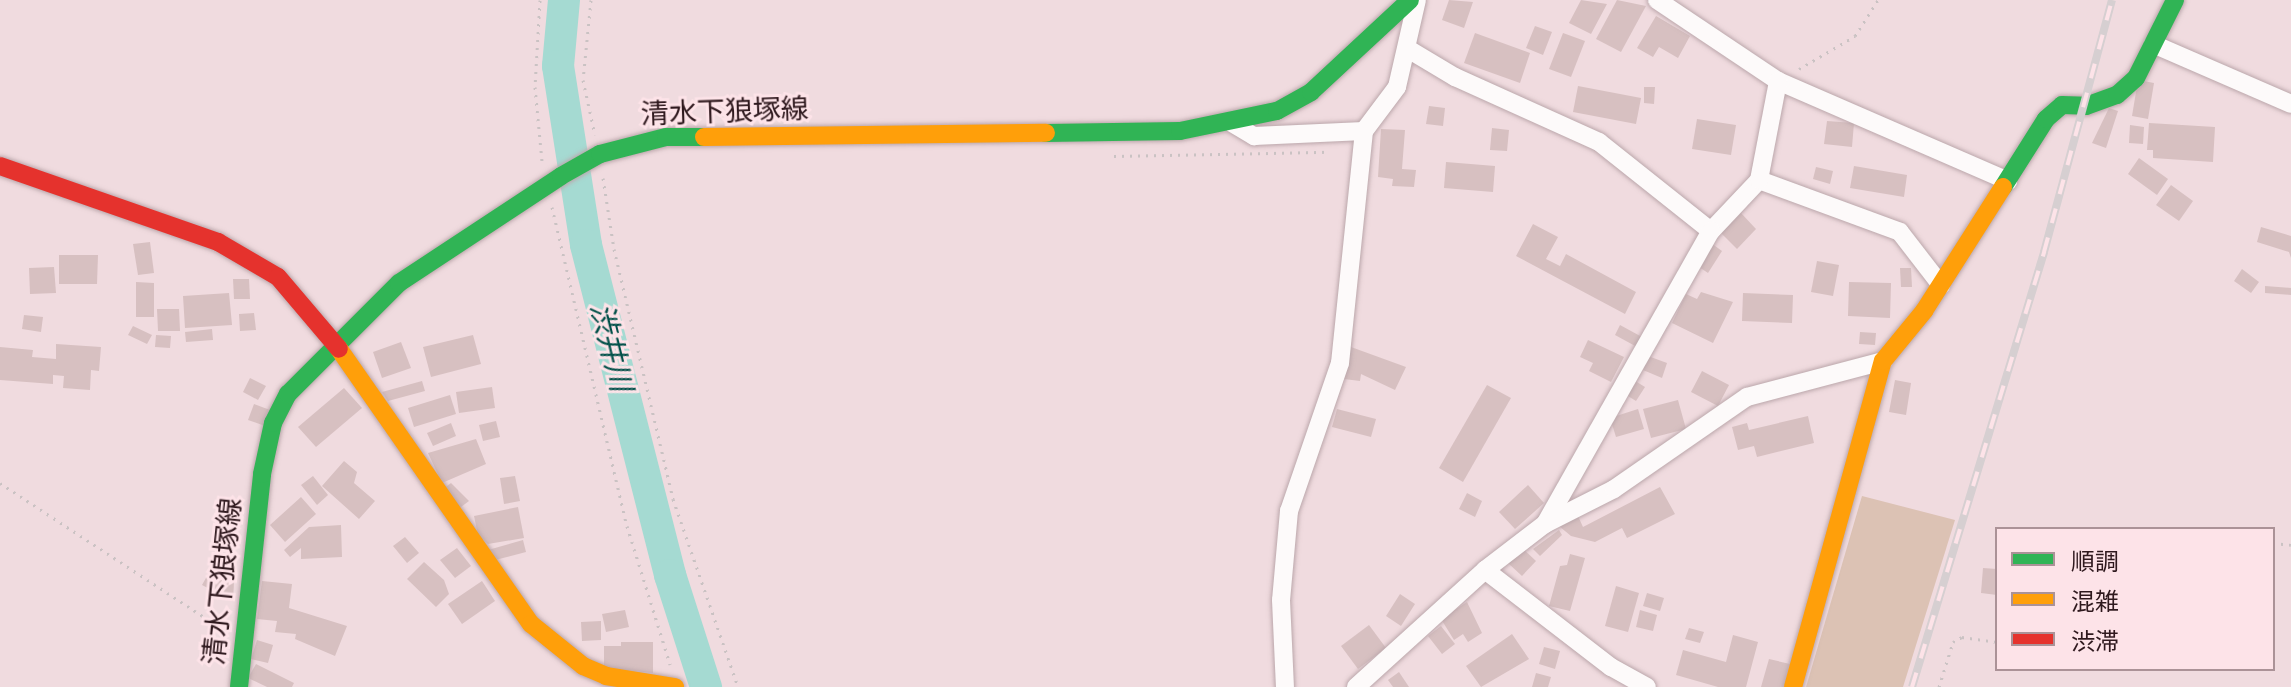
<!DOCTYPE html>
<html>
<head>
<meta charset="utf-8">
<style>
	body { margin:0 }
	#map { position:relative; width:2291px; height:687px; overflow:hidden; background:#f0dbdf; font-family:Ubuntu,"Noto Sans JP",sans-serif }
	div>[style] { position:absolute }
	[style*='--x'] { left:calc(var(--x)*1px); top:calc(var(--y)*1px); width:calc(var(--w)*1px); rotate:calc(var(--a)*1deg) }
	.green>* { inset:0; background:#dcc2b4 }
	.river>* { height:32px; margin:-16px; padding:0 16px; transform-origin:16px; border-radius:16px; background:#a5dad2 }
	.building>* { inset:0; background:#d7c0c1 }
	.path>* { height:3px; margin-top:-1.5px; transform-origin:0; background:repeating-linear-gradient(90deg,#cac2c3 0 2px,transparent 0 8px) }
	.roads { filter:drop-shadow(0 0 2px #bba7ab) drop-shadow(0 0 2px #bba7ab) }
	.street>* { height:18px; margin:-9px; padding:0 9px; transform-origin:9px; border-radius:9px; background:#fdfafa }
	.fast>* { height:18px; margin:-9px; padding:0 9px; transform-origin:9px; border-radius:9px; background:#30b455 }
	.slow>* { height:18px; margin:-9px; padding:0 9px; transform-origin:9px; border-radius:9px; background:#ff9f0a }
	.jam>* { height:18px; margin:-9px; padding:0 9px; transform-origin:9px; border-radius:9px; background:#e5322d }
	.rail>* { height:8px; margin-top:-4px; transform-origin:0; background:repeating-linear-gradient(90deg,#fde3e8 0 15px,#d6cfd1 0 30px); box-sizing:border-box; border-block:2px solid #d6cfd1 }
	span { translate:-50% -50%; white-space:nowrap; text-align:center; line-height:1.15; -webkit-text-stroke:6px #fde3e8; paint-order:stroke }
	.street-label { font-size:28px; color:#2f191e }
	.water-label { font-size:30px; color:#03514a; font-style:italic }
	.legend { position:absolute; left:1995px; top:527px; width:280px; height:144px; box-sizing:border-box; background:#fde3e8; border:2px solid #ab9297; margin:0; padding:10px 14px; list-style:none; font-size:24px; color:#2f191e }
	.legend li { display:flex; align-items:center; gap:16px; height:40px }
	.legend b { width:40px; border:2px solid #ab9297 }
</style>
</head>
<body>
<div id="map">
	<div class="green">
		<div style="clip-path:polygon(1862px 496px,1955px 520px,1903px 687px,1806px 687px)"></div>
	</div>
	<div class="river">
		<div style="--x:564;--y:0;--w:66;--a:95.2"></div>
		<div style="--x:558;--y:66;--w:181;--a:81.1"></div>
		<div style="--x:586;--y:245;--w:341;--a:75.7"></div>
		<div style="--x:670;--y:575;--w:118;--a:72.2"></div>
	</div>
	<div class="building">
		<div style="clip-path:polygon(1449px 0,1473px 2px,1464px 28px,1442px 20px)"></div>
		<div style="clip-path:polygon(1581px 0,1607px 4px,1591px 34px,1569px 23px)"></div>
		<div style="clip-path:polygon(1617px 0,1646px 6px,1621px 52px,1596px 39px)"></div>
		<div style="clip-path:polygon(1656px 16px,1690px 36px,1678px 58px,1659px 47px,1653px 57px,1637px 48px)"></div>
		<div style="clip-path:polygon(1535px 26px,1552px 32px,1543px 55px,1526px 48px)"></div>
		<div style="clip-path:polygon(1475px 33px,1530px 53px,1520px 83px,1464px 63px)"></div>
		<div style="clip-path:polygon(1563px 33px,1585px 41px,1571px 77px,1549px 69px)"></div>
		<div style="clip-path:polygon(2138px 80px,2154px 83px,2148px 119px,2132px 116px)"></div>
		<div style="clip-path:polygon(1578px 86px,1641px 98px,1636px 124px,1573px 112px)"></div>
		<div style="clip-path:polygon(1644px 87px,1655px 87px,1654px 104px,1644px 103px)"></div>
		<div style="clip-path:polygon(1429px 106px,1445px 108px,1443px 126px,1426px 124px)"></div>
		<div style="clip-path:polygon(2109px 108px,2118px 111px,2106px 148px,2092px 143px)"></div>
		<div style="clip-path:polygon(1697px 119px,1736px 125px,1731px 155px,1692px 149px)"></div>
		<div style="clip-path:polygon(1827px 121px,1854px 123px,1852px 147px,1824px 144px)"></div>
		<div style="clip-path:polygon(2149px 123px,2215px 127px,2213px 162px,2153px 158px,2153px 150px,2147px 150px)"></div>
		<div style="clip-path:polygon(2130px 125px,2144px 127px,2143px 144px,2129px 143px)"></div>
		<div style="clip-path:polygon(1492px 128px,1509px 130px,1507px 151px,1490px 150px)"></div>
		<div style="clip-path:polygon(1381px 129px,1405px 130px,1402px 169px,1416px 170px,1414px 187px,1392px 186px,1393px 179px,1378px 177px)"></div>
		<div style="clip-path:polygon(2139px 158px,2168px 179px,2157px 195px,2128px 174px)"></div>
		<div style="clip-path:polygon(1446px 162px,1495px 166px,1493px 192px,1444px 188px)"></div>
		<div style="clip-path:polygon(1854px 166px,1907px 175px,1904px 197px,1850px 188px)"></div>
		<div style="clip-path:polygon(1816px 167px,1833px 171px,1830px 184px,1813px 179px)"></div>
		<div style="clip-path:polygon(2171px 185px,2193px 201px,2179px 221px,2156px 205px)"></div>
		<div style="clip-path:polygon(1741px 213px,1756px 229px,1737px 249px,1721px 233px)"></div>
		<div style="clip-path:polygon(1533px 224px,1558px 237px,1546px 259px,1560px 266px,1566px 254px,1636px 292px,1625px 314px,1516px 256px)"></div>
		<div style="clip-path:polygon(2261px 227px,2291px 236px,2291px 258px,2289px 252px,2257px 242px)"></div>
		<div style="clip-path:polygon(150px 242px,154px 273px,138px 275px,133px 244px)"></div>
		<div style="clip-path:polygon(1711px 243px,1722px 251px,1708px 273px,1696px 265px)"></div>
		<div style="clip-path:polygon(59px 255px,98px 255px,97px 284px,59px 284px)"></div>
		<div style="clip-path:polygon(1817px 261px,1839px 265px,1833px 296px,1811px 292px)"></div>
		<div style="clip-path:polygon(54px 267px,56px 293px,30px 294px,29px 268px)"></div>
		<div style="clip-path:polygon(1900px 268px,1911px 268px,1912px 287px,1901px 287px)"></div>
		<div style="clip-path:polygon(2242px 269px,2259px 282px,2251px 293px,2234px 281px)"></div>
		<div style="clip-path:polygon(233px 279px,249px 279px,250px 299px,234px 299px)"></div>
		<div style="clip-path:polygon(136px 282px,154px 283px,154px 317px,136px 317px)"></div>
		<div style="clip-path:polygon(1849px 282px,1891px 283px,1890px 318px,1848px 316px)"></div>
		<div style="clip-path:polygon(2265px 286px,2291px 288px,2291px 295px,2265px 293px)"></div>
		<div style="clip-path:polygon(1701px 292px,1733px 302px,1713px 343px,1672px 323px,1686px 294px,1697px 299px)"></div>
		<div style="clip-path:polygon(229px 293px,232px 325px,185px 328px,183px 296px)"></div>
		<div style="clip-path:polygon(1743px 293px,1793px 295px,1792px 323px,1742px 321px)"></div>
		<div style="clip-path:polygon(157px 309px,179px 309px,180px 331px,158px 331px)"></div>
		<div style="clip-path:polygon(254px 313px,256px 330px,240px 331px,239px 314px)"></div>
		<div style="clip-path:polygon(24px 315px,43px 317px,41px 332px,22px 329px)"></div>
		<div style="clip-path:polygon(1620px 325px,1642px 337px,1637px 347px,1615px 335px)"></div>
		<div style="clip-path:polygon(133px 326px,152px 335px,147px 344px,128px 335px)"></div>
		<div style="clip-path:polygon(212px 329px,213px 340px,186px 342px,185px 332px)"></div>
		<div style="clip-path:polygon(1860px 332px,1876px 333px,1875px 345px,1859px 344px)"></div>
		<div style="clip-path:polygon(156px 335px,171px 336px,170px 348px,155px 347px)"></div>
		<div style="clip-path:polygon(473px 335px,481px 364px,431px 377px,423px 347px)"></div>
		<div style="clip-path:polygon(1588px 340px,1624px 357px,1611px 382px,1589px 371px,1593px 363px,1580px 357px)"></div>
		<div style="clip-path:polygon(401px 342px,411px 368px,382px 378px,373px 352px)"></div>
		<div style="clip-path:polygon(56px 344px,101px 347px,99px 371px,91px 370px,90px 390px,63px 388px,64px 376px,53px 375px,53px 384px,0 380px,0 347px,33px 350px,32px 357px,56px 359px)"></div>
		<div style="clip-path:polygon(1351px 347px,1406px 367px,1395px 390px,1361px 374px,1360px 381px,1344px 379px)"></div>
		<div style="clip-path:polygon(1648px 356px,1667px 363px,1662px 378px,1643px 370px)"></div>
		<div style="clip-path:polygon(1702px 371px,1729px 385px,1718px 406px,1691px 392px)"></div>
		<div style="clip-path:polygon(250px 378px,266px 386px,258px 400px,243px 392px)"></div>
		<div style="clip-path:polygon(1632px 379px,1645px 387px,1636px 401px,1623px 393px)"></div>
		<div style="clip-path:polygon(1895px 380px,1911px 383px,1906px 415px,1889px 412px)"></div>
		<div style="clip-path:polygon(422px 381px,425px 391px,388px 401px,382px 392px)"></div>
		<div style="clip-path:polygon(1487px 385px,1511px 398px,1463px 482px,1439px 468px)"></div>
		<div style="clip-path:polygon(492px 387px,495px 408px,459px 413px,456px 392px)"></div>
		<div style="clip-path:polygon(344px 388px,362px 408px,316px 447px,298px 427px)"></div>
		<div style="clip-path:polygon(450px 395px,456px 414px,414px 427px,408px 408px)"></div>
		<div style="clip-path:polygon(1678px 400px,1686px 429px,1651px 438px,1643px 409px)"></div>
		<div style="clip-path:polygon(254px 404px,270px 410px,265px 426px,248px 420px)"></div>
		<div style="clip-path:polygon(1337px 409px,1376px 419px,1371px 437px,1332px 427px)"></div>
		<div style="clip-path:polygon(1638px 409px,1644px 429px,1616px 437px,1610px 418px)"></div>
		<div style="clip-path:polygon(1808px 416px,1814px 443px,1757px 457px,1754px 446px,1738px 450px,1732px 427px,1747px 423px,1749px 430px)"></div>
		<div style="clip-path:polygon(496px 421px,500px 437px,483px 441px,479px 425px)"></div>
		<div style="clip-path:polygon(451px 423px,456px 436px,433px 446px,427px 433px)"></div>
		<div style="clip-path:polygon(476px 439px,486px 464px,442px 483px,428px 453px)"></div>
		<div style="clip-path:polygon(344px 461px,357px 472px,354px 483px,375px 501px,359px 519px,322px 486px)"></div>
		<div style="clip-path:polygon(313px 476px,328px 495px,317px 505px,301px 485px)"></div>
		<div style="clip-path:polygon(515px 476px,520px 501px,504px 504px,500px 478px)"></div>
		<div style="clip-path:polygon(451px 483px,469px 501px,457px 510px,443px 489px)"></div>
		<div style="clip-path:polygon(1528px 485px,1544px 503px,1515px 529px,1499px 512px)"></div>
		<div style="clip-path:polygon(1660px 487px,1675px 514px,1627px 538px,1622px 528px,1595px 542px,1571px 536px,1559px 526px,1578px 516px,1583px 527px)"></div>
		<div style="clip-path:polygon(1467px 493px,1482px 501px,1475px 517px,1459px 509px)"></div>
		<div style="clip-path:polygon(301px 497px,316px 514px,285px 542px,270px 525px)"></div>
		<div style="clip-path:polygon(518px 507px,524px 538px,488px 544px,478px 535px,474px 516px)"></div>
		<div style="clip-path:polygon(341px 525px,342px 557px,301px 559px,301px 548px,290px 557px,284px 550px,309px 527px)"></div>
		<div style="clip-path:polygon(1559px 530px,1562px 535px,1540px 556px,1533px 549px)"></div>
		<div style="clip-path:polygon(405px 537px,419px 553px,407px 563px,393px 546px)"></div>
		<div style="clip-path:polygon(523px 540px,526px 552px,495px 560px,488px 550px)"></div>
		<div style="clip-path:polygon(457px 548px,471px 566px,455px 578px,440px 560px)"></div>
		<div style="clip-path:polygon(1522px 548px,1536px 561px,1522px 576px,1508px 563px)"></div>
		<div style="clip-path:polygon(1570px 554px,1585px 558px,1570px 611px,1549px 606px,1560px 566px,1567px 565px)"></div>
		<div style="clip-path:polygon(424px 562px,444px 580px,449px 594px,436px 607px,407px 579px)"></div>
		<div style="clip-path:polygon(1983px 568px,1997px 569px,1997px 595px,1981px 593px)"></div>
		<div style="clip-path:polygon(211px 569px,234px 582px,233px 601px,202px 585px)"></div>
		<div style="clip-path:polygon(262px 581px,292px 584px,289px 608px,347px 626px,335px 656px,295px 639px,296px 634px,275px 632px,277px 621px,257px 619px)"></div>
		<div style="clip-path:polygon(482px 581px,495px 601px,462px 624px,448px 604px)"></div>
		<div style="clip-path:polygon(1616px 586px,1639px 593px,1628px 632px,1605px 626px)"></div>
		<div style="clip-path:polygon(1647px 593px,1664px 598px,1660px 611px,1643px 606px)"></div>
		<div style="clip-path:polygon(1400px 594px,1415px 604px,1401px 626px,1386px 616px)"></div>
		<div style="clip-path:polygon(1467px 602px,1482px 633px,1468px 642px,1463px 634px,1454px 640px,1441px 619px)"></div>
		<div style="clip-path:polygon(625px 610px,629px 627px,606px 632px,602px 614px)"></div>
		<div style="clip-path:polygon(1640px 610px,1657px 615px,1653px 631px,1636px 627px)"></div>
		<div style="clip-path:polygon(601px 621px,601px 640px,582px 641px,581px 622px)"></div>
		<div style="clip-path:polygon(1369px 625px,1386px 648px,1358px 669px,1341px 646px)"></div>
		<div style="clip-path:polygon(1441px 626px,1455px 644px,1442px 654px,1428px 636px)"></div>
		<div style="clip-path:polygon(1689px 628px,1704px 632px,1700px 643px,1685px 639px)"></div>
		<div style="clip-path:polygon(1512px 634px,1529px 659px,1481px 687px,1466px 666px)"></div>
		<div style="clip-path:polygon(1733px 635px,1758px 642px,1746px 687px,1718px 687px,1676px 675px,1683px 650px,1726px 662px)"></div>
		<div style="clip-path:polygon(257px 640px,273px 645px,268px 663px,251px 659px)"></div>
		<div style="clip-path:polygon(621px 642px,653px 642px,653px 673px,604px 668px,604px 646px,621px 646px)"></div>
		<div style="clip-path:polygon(1544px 647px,1560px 651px,1555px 669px,1539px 664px)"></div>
		<div style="clip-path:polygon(1769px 659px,1790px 664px,1784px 687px,1761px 687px)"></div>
		<div style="clip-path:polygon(256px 664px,294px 683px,292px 687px,267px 687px,248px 678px)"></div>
		<div style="clip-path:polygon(1399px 672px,1409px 687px,1393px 687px,1388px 680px)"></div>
		<div style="clip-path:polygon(1536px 673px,1551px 677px,1548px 687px,1532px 687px)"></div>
	</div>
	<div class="path">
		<div style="--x:540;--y:0;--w:87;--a:93.3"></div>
		<div style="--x:535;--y:87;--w:74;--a:84.6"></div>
		<div style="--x:591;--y:0;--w:80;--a:95.7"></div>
		<div style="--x:583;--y:80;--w:56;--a:77.7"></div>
		<div style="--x:1799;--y:69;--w:65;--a:-30.5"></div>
		<div style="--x:1855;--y:36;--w:43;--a:-57.4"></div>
		<div style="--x:1114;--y:156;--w:216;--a:-1.1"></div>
		<div style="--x:603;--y:178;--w:72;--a:81.2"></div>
		<div style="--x:614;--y:249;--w:257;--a:76.7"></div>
		<div style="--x:673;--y:499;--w:199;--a:70.9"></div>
		<div style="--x:552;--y:207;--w:328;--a:76.8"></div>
		<div style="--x:627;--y:526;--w:145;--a:72.7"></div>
		<div style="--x:0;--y:483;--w:266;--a:33.3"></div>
		<div style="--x:2123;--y:529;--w:32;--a:0"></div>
		<div style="--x:2273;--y:543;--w:18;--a:6"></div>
		<div style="--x:1939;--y:687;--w:47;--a:-72.7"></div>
		<div style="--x:1953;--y:642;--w:10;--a:-29"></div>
		<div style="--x:1962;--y:637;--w:35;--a:8"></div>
	</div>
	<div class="roads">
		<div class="street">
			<div style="--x:1657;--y:0;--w:146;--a:33.8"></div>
			<div style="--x:1778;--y:81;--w:251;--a:23.5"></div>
			<div style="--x:2153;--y:44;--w:150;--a:23.5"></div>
			<div style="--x:1408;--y:49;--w:55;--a:30.8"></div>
			<div style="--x:1455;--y:77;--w:158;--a:24.3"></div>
			<div style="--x:1599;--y:142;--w:143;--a:38.5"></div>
			<div style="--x:1711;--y:231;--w:70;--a:-46.7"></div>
			<div style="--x:1759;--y:180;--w:150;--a:20.2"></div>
			<div style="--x:1900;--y:232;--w:67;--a:52.3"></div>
			<div style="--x:1232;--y:123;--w:26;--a:31"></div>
			<div style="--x:1254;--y:136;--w:110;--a:-2.6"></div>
			<div style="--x:1364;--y:131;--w:233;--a:95.9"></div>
			<div style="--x:1340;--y:363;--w:157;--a:109"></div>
			<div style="--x:1289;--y:511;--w:89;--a:95.1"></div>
			<div style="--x:1281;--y:600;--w:87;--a:87.4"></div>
			<div style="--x:1364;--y:131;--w:55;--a:-53.1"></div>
			<div style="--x:1397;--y:87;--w:89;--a:-77.1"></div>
			<div style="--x:1759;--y:180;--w:101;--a:-79.1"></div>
			<div style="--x:1545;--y:524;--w:337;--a:-60.5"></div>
			<div style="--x:1485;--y:570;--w:159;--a:37.6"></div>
			<div style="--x:1611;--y:667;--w:41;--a:29.1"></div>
			<div style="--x:1356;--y:687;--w:174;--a:-42.2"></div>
			<div style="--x:1485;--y:570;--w:76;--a:-37.5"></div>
			<div style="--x:1545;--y:524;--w:77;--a:-26.9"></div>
			<div style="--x:1614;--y:489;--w:162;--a:-34.7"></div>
			<div style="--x:1747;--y:397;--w:141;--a:-14.8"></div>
		</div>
		<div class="fast">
			<div style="--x:1046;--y:133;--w:134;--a:-0.9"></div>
			<div style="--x:1180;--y:131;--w:99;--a:-11.7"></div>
			<div style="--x:1277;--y:111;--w:39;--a:-29"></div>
			<div style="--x:1311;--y:92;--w:135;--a:-42.9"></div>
			<div style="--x:2003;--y:187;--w:80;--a:-57.7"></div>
			<div style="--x:2046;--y:119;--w:21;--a:-41"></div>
			<div style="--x:2062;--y:105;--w:24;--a:2"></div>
			<div style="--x:2086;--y:106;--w:33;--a:-20"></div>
			<div style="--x:2117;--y:95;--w:25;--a:-42"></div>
			<div style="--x:2136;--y:78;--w:87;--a:-63.4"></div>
			<div style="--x:239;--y:687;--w:214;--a:-83.8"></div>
			<div style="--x:262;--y:474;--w:52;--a:-77.8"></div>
			<div style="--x:273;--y:423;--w:33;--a:-63"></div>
			<div style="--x:288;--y:394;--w:157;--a:-45"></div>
			<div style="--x:399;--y:283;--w:194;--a:-33.4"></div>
			<div style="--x:561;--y:176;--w:45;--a:-29.4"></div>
			<div style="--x:600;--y:154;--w:68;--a:-14.4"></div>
			<div style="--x:666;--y:137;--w:38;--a:0"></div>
		</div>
		<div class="slow">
			<div style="--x:704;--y:137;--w:342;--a:-0.7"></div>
			<div style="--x:339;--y:349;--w:335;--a:55.1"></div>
			<div style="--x:531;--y:624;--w:67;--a:38.9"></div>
			<div style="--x:583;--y:666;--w:25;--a:23"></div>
			<div style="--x:606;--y:676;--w:70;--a:9.1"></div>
			<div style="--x:1793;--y:687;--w:338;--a:-74.6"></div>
			<div style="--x:1883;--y:361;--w:65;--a:-50.6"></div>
			<div style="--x:1924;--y:311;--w:147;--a:-57.5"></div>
		</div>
		<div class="jam">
			<div style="--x:0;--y:166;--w:231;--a:19.2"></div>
			<div style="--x:218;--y:242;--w:69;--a:30.3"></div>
			<div style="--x:278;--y:277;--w:94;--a:49.7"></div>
		</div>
	</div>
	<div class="rail">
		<div style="--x:1912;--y:687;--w:455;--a:-73.1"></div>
		<div style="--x:2044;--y:252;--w:261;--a:-74.9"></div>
	</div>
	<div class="street-label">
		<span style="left:725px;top:111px;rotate:-2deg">清水下狼塚線</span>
		<span style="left:222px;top:581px;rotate:-84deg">清水下狼塚線</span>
	</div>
	<div class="water-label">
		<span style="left:612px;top:347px;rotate:76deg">渋井川</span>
	</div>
	<ul class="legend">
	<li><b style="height:10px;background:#30b455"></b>順調</li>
	<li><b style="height:10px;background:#ff9f0a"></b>混雑</li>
	<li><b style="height:10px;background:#e5322d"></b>渋滞</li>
	</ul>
</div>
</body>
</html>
